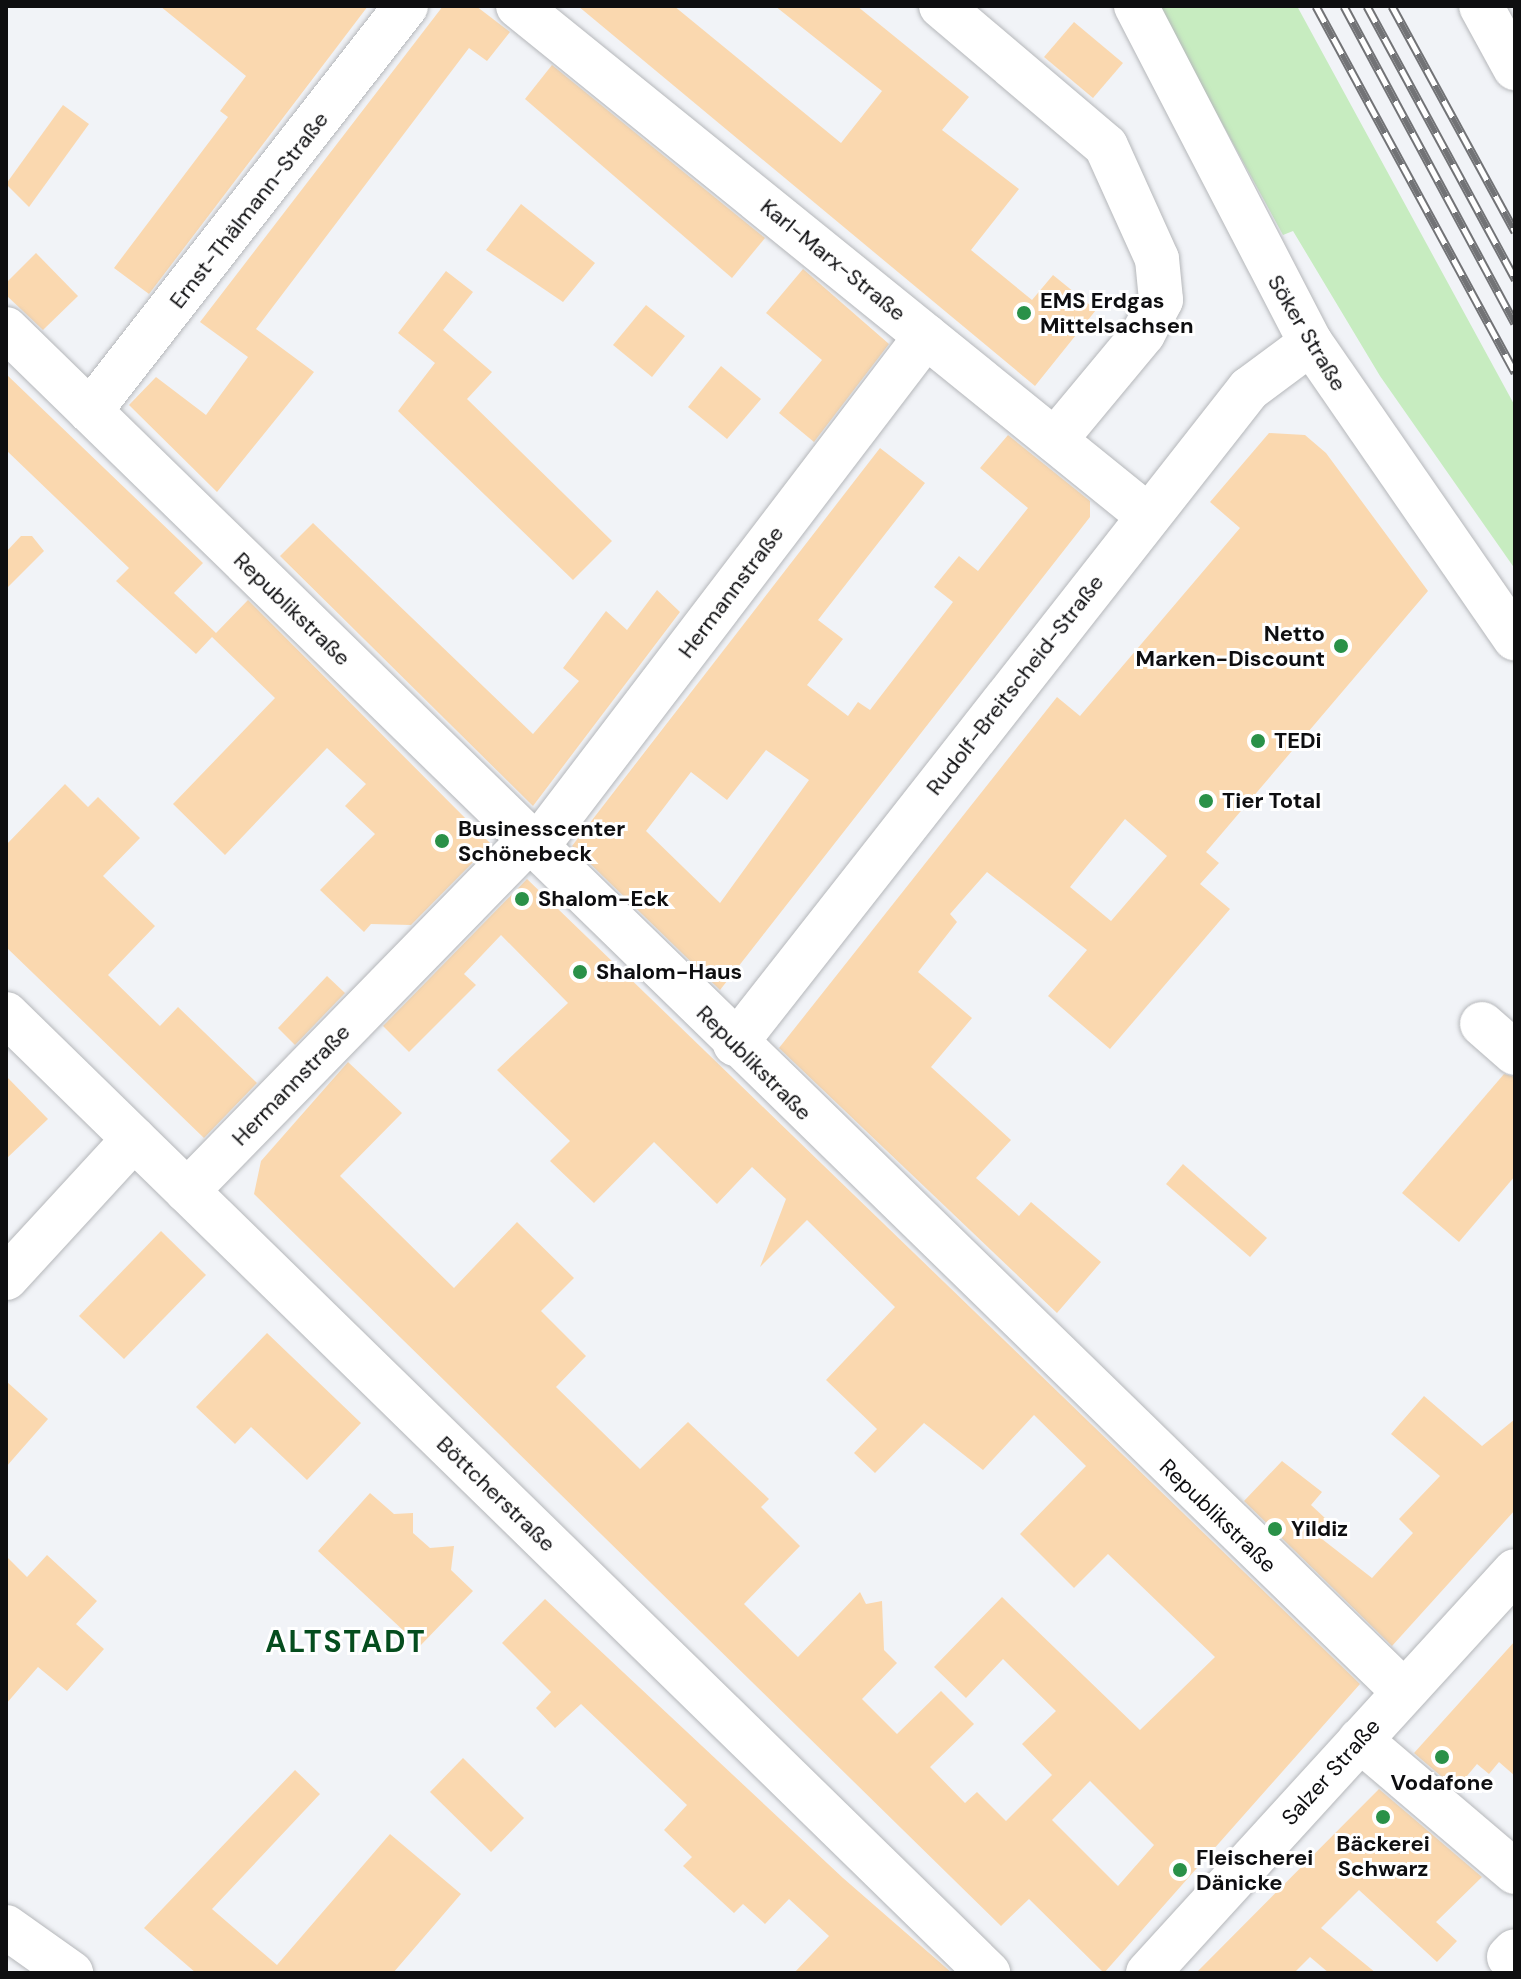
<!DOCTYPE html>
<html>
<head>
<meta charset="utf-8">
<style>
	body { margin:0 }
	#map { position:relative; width:1521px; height:1979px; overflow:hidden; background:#f1f3f7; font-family:"DM Sans",sans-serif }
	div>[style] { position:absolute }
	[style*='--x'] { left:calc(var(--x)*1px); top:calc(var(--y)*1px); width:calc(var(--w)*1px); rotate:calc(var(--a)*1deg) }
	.green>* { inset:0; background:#c7ecc0 }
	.building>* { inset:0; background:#fad8af }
	.roads { filter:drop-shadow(0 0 2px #b5b7ba) drop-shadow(0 0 2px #b5b7ba) }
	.minor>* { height:44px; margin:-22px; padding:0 22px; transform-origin:22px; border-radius:22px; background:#fff }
	.rail>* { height:9px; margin-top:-4.5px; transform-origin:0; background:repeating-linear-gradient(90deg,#fff 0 18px,#727376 0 36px); box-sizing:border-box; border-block:2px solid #727376 }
	.dots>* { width:22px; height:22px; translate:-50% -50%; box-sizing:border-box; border:4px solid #fff; border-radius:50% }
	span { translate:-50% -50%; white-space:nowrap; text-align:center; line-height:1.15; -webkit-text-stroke:6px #fff; paint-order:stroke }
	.street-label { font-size:22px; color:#0e0e10 }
	.poi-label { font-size:22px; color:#0e0e10; font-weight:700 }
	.left { translate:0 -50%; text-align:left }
	.right { translate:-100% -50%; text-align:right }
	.district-label { font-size:30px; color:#054d1e; font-weight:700; letter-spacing:2px }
	.frame { position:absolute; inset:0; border:8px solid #0e0e10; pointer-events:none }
</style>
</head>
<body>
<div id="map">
	<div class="green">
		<div style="clip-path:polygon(1158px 6px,1297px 6px,1515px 406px,1515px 569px,1380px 376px,1293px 231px,1283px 235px)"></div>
	</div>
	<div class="building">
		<div style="clip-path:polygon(160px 6px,368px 6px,149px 294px,114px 268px,228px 117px,220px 111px,246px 76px)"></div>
		<div style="clip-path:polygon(443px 6px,476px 6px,510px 32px,487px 61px,469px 48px,256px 329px,314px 372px,217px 492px,129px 405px,156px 377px,206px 415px,248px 357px,200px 322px)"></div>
		<div style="clip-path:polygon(578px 6px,674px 6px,841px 143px,882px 91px,775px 6px,857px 6px,969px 97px,942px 130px,1019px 189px,971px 250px,1032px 300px,1053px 275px,1096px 310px,1035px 386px)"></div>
		<div style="clip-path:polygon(1074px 22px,1123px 63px,1093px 98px,1044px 57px)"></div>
		<div style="clip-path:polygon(552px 65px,765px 238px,732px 278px,525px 99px)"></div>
		<div style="clip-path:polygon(63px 105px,89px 124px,29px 207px,6px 184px)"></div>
		<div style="clip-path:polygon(521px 204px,595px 263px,563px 302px,486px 250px)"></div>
		<div style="clip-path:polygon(36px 253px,78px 296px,43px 330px,6px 295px,6px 283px)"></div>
		<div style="clip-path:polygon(803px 269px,889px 344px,814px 442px,779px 413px,822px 360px,766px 313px)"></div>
		<div style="clip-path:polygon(446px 271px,473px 292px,443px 330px,492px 372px,467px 399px,612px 541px,573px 580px,398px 411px,435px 363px,398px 333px)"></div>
		<div style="clip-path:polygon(646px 305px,685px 336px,652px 377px,613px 345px)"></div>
		<div style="clip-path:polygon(721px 366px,761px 399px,727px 439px,688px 407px)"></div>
		<div style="clip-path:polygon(6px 374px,203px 563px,174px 593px,216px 633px,248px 600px,491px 844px,411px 925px,371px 924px,364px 932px,320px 890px,375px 834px,345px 806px,366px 784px,327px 748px,225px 855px,173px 804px,275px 698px,212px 637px,196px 654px,116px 581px,129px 568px,6px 450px)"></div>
		<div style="clip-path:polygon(evenodd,1269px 433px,1305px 435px,1326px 453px,1428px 591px,1206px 852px,1219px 863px,1200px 884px,1230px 909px,1110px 1049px,1048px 996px,1087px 950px,987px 872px,950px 914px,957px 922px,918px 972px,972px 1018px,931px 1067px,1011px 1140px,976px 1178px,1019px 1216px,1031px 1202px,1101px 1262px,1057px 1313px,779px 1048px,1057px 697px,1080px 716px,1240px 528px,1210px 502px,1269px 433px,1125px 819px,1167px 856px,1111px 921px,1070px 887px,1125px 819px)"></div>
		<div style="clip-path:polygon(evenodd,1008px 435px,1090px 501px,1090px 517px,720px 990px,572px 846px,880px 448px,925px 483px,818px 620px,843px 639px,807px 685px,848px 716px,858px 702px,870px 710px,953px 602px,934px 587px,959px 556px,978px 571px,1028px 508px,980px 468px,1008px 435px,766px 750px,809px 780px,720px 903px,646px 831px,691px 772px,727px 800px,766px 750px)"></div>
		<div style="clip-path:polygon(313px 523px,533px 734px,579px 681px,563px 668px,606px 611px,627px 630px,657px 590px,680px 612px,533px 806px,280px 556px)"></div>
		<div style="clip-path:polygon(21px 536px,32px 536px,44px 551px,6px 589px,6px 552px)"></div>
		<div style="clip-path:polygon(65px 784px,88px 807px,98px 797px,140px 838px,103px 876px,155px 926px,108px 975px,160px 1026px,178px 1007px,257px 1083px,204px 1138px,6px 947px,6px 845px)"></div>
		<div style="clip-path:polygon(evenodd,527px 879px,1360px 1684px,1104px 1973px,1029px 1899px,1001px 1926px,254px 1194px,261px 1161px,348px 1062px,402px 1113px,340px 1176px,454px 1288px,517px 1222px,574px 1278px,541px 1311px,586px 1356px,556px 1387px,640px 1469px,688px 1422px,769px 1499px,761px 1507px,800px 1546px,744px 1604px,798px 1657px,860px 1592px,866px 1604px,882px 1601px,884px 1650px,897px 1663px,862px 1699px,897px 1734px,941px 1691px,974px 1724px,930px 1767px,965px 1803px,977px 1792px,1006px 1821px,1052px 1775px,1022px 1744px,1056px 1711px,1003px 1659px,966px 1698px,934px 1667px,1002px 1597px,1140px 1730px,1215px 1657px,1108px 1554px,1074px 1588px,1020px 1534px,1086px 1466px,1034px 1415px,983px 1470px,924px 1423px,875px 1473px,854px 1453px,877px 1429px,826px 1380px,895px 1307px,807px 1220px,760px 1267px,786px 1199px,752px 1167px,717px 1204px,654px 1142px,594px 1203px,550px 1161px,570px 1141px,497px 1070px,568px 1003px,501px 935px,464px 974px,476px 985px,409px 1052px,383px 1026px,527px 879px,1090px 1781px,1154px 1845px,1118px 1886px,1052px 1820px,1090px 1781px)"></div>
		<div style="clip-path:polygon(327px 976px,345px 993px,295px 1045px,278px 1028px)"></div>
		<div style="clip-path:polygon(1504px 1074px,1515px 1077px,1515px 1176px,1459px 1242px,1402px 1193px)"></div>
		<div style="clip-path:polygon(6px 1076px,48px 1119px,6px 1159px)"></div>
		<div style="clip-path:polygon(1183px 1164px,1267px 1238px,1250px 1257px,1166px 1184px)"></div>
		<div style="clip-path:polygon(161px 1231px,206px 1275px,124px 1359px,79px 1316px)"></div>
		<div style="clip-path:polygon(267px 1333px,361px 1423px,307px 1480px,251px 1427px,235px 1444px,196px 1407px)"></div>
		<div style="clip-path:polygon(6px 1381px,48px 1419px,6px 1467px)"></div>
		<div style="clip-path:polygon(1424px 1396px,1482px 1446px,1515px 1419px,1515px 1510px,1392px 1646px,1244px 1501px,1282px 1461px,1322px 1492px,1311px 1505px,1326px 1519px,1313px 1532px,1372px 1578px,1413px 1533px,1399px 1519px,1440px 1476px,1391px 1434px)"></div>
		<div style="clip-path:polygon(370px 1493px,394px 1514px,413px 1513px,413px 1533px,430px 1548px,454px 1546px,451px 1570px,473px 1591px,420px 1646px,318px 1551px)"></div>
		<div style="clip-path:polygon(47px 1555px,97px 1601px,76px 1624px,104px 1649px,67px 1691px,38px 1667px,6px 1704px,6px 1556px,27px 1577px)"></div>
		<div style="clip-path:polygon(545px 1599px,843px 1878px,952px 1973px,794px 1973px,829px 1936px,789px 1899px,765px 1924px,743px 1904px,734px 1913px,683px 1866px,692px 1857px,664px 1830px,687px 1805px,581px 1704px,555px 1728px,536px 1708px,551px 1692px,502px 1643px)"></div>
		<div style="clip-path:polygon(1515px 1641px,1515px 1776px,1499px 1762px,1489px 1774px,1477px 1764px,1456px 1789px,1414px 1753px)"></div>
		<div style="clip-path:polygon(463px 1758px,524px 1818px,491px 1852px,430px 1792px)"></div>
		<div style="clip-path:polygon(295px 1770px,320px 1794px,212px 1909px,277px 1965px,390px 1834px,461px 1894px,393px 1973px,196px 1973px,144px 1928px)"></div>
		<div style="clip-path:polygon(1379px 1789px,1482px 1877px,1436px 1922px,1457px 1941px,1437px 1962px,1359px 1890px,1321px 1928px,1376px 1973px,1329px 1973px,1310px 1957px,1294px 1973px,1196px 1973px)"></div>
	</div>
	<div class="roads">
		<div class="minor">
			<div style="--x:518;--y:6;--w:809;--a:38.98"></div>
			<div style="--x:941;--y:6;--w:216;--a:40.3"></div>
			<div style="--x:1106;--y:146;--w:124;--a:65.7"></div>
			<div style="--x:1157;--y:259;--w:41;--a:84.4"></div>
			<div style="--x:1161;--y:300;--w:38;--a:118"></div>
			<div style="--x:1143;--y:334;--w:138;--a:129.7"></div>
			<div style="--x:1136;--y:6;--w:380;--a:62.6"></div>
			<div style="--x:1311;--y:343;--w:359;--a:55.4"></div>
			<div style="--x:1481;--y:6;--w:71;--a:61.3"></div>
			<div style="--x:6;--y:329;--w:1952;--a:44.27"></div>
			<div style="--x:90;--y:411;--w:514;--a:-52.04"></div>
			<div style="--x:535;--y:849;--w:645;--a:-52.69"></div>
			<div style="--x:6;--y:1014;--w:1373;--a:44.32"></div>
			<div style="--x:1482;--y:1024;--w:44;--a:41.3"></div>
			<div style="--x:735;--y:1044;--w:833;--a:-51.88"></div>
			<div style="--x:1249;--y:389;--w:77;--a:-36.6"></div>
			<div style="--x:187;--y:1191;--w:488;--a:-45.7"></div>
			<div style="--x:6;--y:1278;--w:189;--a:-47.4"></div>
			<div style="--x:1360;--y:1740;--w:204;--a:40.4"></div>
			<div style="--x:6;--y:1927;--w:80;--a:35.3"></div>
			<div style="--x:1509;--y:1957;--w:8;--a:-45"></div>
			<div style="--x:1148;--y:1973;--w:544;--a:-47.61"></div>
		</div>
	</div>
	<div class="rail">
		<div style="--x:1316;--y:6;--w:417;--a:61.5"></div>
		<div style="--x:1344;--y:6;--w:360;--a:61.7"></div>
		<div style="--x:1367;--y:6;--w:311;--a:61.5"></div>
		<div style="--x:1392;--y:6;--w:257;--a:61.4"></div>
	</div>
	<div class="dots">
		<div style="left:1024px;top:313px;background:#2a9148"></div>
		<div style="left:1341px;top:646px;background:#2a9148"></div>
		<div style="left:1258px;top:741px;background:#2a9148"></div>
		<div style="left:1206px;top:801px;background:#2a9148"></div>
		<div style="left:442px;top:841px;background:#2a9148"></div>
		<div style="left:522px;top:899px;background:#2a9148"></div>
		<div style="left:580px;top:972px;background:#2a9148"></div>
		<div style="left:1275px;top:1529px;background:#2a9148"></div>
		<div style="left:1442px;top:1757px;background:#2a9148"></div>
		<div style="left:1383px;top:1817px;background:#2a9148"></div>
		<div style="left:1180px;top:1870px;background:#2a9148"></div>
	</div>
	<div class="street-label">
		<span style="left:249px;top:210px;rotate:-52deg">Ernst-Thälmann-Straße</span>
		<span style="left:833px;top:260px;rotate:39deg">Karl-Marx-Straße</span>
		<span style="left:1307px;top:333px;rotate:59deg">Söker Straße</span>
		<span style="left:731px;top:592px;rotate:-53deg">Hermannstraße</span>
		<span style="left:292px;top:609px;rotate:44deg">Republikstraße</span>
		<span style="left:1015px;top:685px;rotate:-52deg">Rudolf-Breitscheid-Straße</span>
		<span style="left:754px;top:1063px;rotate:45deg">Republikstraße</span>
		<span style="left:291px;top:1085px;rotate:-46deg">Hermannstraße</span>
		<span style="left:496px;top:1494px;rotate:44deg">Böttcherstraße</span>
		<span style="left:1218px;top:1516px;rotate:44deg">Republikstraße</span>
		<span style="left:1331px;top:1772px;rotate:-48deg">Salzer Straße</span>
	</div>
	<div class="poi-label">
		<span class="left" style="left:1040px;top:313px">EMS Erdgas<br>Mittelsachsen</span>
		<span class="right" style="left:1325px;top:646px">Netto<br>Marken-Discount</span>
		<span class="left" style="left:1274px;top:741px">TEDi</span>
		<span class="left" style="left:1222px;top:801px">Tier Total</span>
		<span class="left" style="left:458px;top:841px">Businesscenter<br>Schönebeck</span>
		<span class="left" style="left:538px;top:899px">Shalom-Eck</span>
		<span class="left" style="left:596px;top:972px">Shalom-Haus</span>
		<span class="left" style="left:1291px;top:1529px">Yildiz</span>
		<span style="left:1442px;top:1783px">Vodafone</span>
		<span style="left:1383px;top:1856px">Bäckerei<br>Schwarz</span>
		<span class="left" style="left:1196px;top:1870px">Fleischerei<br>Dänicke</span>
	</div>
	<div class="district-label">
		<span style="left:346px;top:1642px">ALTSTADT</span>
	</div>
	<div class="frame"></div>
</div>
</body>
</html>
